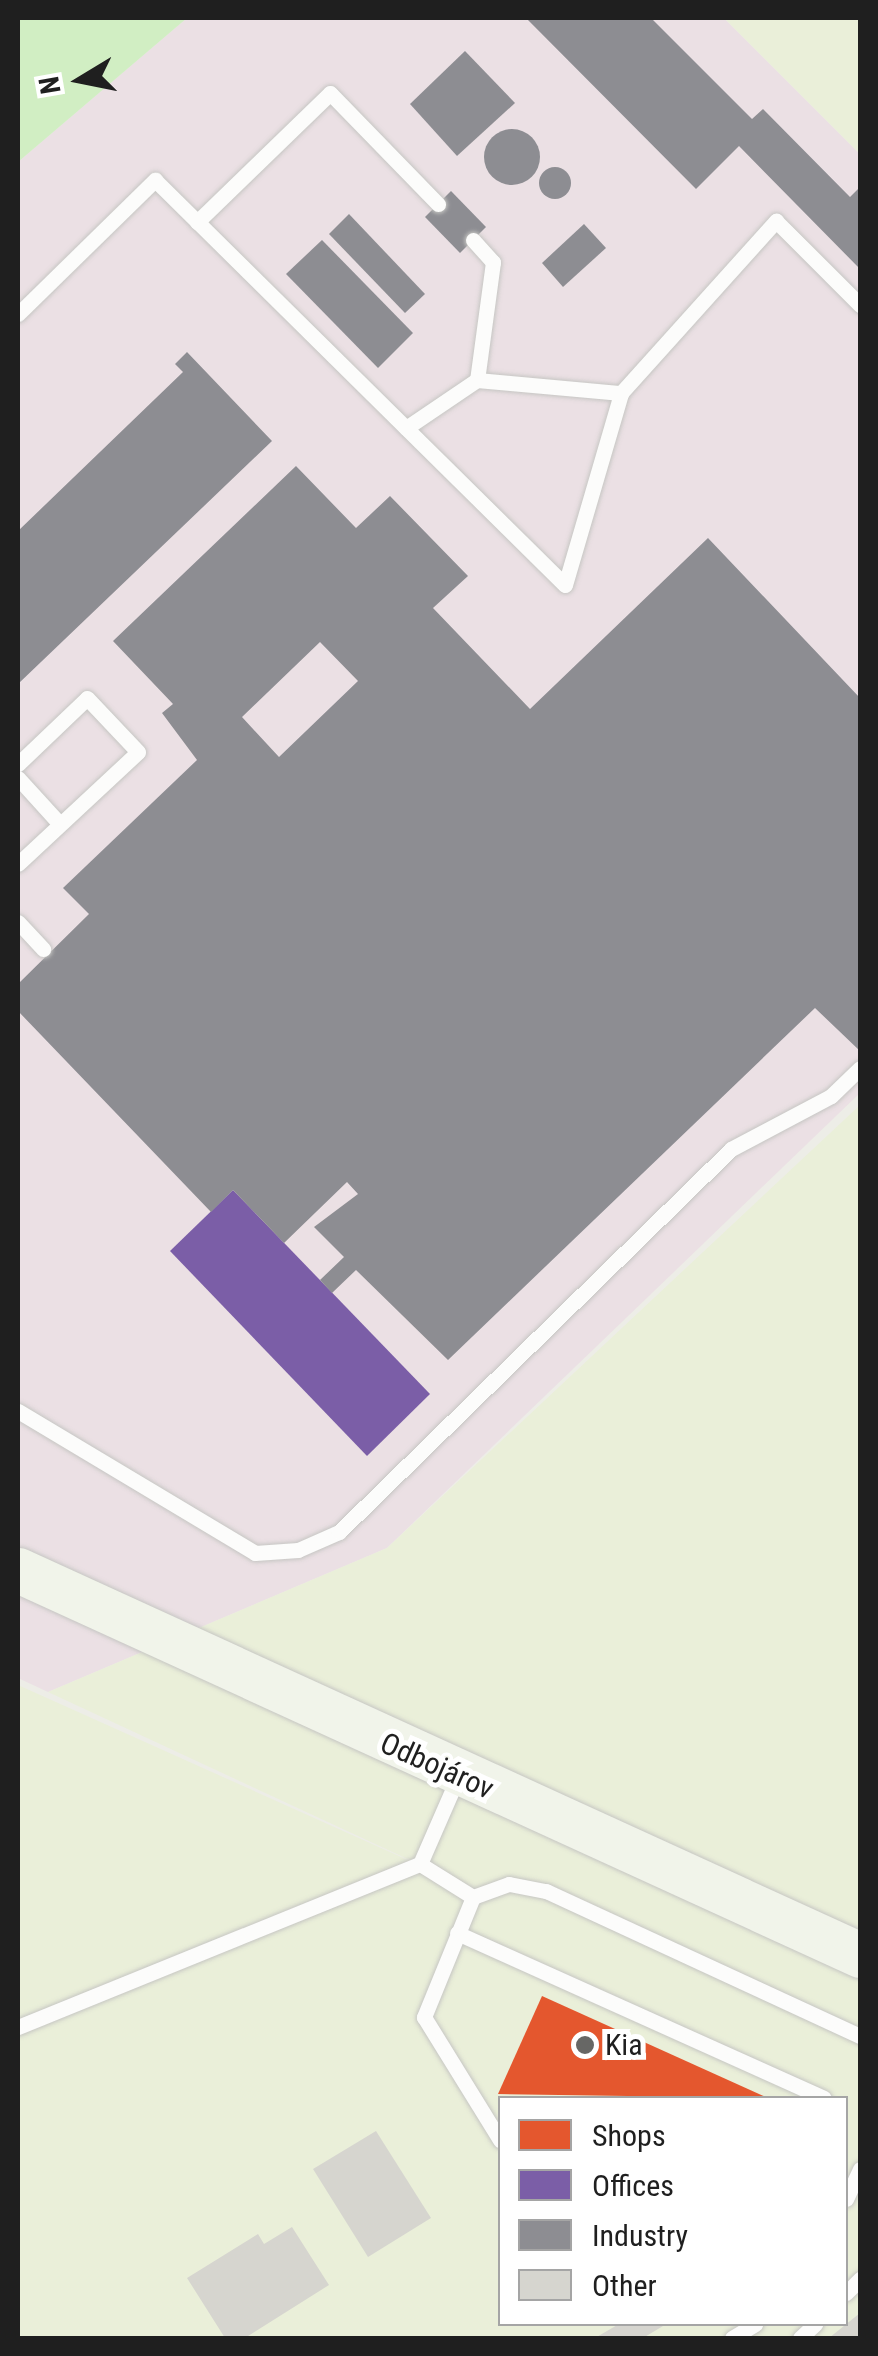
<!DOCTYPE html>
<html>
<head>
<meta charset="utf-8">
<style>
	body { margin:0 }
	#map { position:relative; width:878px; height:2356px; overflow:hidden; background:#edede7; font-family:"Roboto Condensed",sans-serif }
	div>[style] { position:absolute }
	[style*='--x'] { left:calc(var(--x)*1px); top:calc(var(--y)*1px); width:calc(var(--w)*1px); rotate:calc(var(--a)*1deg) }
	.industrial>* { inset:0; background:#ebe0e4 }
	.farmland>* { inset:0; background:#eaefd9 }
	.grass>* { inset:0; background:#d1eec3 }
	.shops>* { inset:0; background:#e4572e }
	.offices>* { inset:0; background:#7b5ea7 }
	.industry>* { inset:0; background:#8d8d92 }
	.round { border-radius:50% }
	.building>* { inset:0; background:#d6d5cf }
	.roads { filter:drop-shadow(0 0 2px #c6c6c3) drop-shadow(0 0 2px #c6c6c3) }
	.service>* { height:15px; margin:-7.5px; padding:0 7.5px; transform-origin:7.5px; border-radius:7.5px; background:#fcfcfb }
	.secondary>* { height:45px; margin:-22.5px; padding:0 22.5px; transform-origin:22.5px; border-radius:22.5px; background:#f1f4ea }
	.dots>* { width:28px; height:28px; translate:-50% -50%; box-sizing:border-box; border:5px solid #fff; border-radius:50% }
	span { translate:-50% -50%; white-space:nowrap; text-align:center; line-height:1.15; -webkit-text-stroke:10px #fff; paint-order:stroke }
	.street-label { font-size:30px; color:#1f1f1f }
	.poi-label { font-size:30px; color:#1f1f1f }
	.left { translate:0 -50%; text-align:left }
	.frame { position:absolute; inset:0; border:20px solid #1f1f1f; pointer-events:none }
	.legend { position:absolute; left:498px; top:2096px; width:350px; height:230px; box-sizing:border-box; background:#fff; border:2px solid #a5a5a5; margin:0; padding:12px 18px; list-style:none; font-size:30px; color:#1f1f1f }
	.legend li { display:flex; align-items:center; gap:20px; height:50px }
	.legend b { width:50px; border:2px solid #a5a5a5 }
	.north { position:absolute; left:30px; top:30px; width:100px; height:100px; -webkit-text-stroke:8px #fff; paint-order:stroke; rotate:260deg; font-size:28px; font-weight:700; line-height:40px; text-align:center; color:#1f1f1f }
	.north::after { content:''; display:block; margin:auto; width:35px; height:45px; background:#1f1f1f; clip-path:polygon(50% 0,100% 100%,50% 72%,0 100%) }
</style>
</head>
<body>
<div id="map">
	<div class="industrial">
		<div style="clip-path:polygon(187px 18px,724px 18px,860px 154px,860px 1093px,387px 1548px,48px 1692px,18px 1678px,18px 162px)"></div>
	</div>
	<div class="farmland">
		<div style="clip-path:polygon(724px 18px,860px 18px,860px 154px)"></div>
		<div style="clip-path:polygon(evenodd,860px 1105px,860px 2338px,18px 2338px,18px 1685px,457px 1882px,48px 1692px,387px 1548px,860px 1105px,500px 2098px,846px 2098px,846px 2324px,500px 2324px,500px 2098px)"></div>
	</div>
	<div class="grass">
		<div style="clip-path:polygon(18px 18px,187px 18px,18px 162px)"></div>
	</div>
	<div class="shops">
		<div style="clip-path:polygon(542px 1996px,768px 2098px,498px 2094px)"></div>
	</div>
	<div class="offices">
		<div style="clip-path:polygon(233px 1190px,430px 1394px,367px 1456px,170px 1251px)"></div>
	</div>
	<div class="industry">
		<div style="clip-path:polygon(526px 18px,651px 18px,752px 119px,763px 109px,850px 197px,860px 187px,860px 269px,739px 146px,696px 189px)"></div>
		<div style="clip-path:polygon(465px 51px,515px 103px,457px 156px,410px 104px)"></div>
		<div class="round" style="left:484px;top:129px;width:56px;height:56px"></div>
		<div class="round" style="left:539px;top:167px;width:32px;height:32px"></div>
		<div style="clip-path:polygon(451px 191px,486px 227px,460px 253px,425px 217px)"></div>
		<div style="clip-path:polygon(349px 214px,425px 294px,405px 313px,329px 234px)"></div>
		<div style="clip-path:polygon(584px 224px,606px 248px,563px 287px,542px 263px)"></div>
		<div style="clip-path:polygon(322px 240px,413px 333px,378px 368px,286px 274px)"></div>
		<div style="clip-path:polygon(187px 352px,272px 441px,18px 684px,18px 531px,183px 372px,175px 364px)"></div>
		<div style="clip-path:polygon(evenodd,296px 466px,356px 528px,390px 496px,468px 576px,433px 608px,530px 709px,708px 538px,860px 698px,860px 1051px,815px 1008px,448px 1360px,356px 1270px,332px 1293px,320px 1280px,344px 1257px,314px 1227px,358px 1194px,347px 1182px,284px 1243px,233px 1190px,211px 1212px,18px 1011px,18px 984px,89px 914px,63px 888px,197px 760px,162px 713px,173px 704px,113px 641px,296px 466px,320px 642px,358px 681px,279px 757px,242px 717px,320px 642px)"></div>
	</div>
	<div class="building">
		<div style="clip-path:polygon(376px 2131px,431px 2218px,368px 2257px,313px 2169px)"></div>
		<div style="clip-path:polygon(292px 2227px,329px 2285px,245px 2338px,225px 2338px,187px 2278px,258px 2234px,264px 2244px)"></div>
		<div style="clip-path:polygon(860px 2313px,860px 2338px,829px 2338px)"></div>
		<div style="clip-path:polygon(619px 2324px,661px 2324px,663px 2326px,643px 2338px,595px 2338px)"></div>
	</div>
	<div class="roads">
		<div class="service">
			<div style="--x:197;--y:222;--w:185;--a:-44.1"></div>
			<div style="--x:330;--y:93;--w:155;--a:45.8"></div>
			<div style="--x:473;--y:240;--w:30;--a:48"></div>
			<div style="--x:493;--y:262;--w:119;--a:97.7"></div>
			<div style="--x:18;--y:314;--w:192;--a:-44.4"></div>
			<div style="--x:155;--y:180;--w:576;--a:44.65"></div>
			<div style="--x:565;--y:585;--w:200;--a:-73.7"></div>
			<div style="--x:406;--y:428;--w:86;--a:-34.1"></div>
			<div style="--x:477;--y:380;--w:145;--a:5.2"></div>
			<div style="--x:621;--y:393;--w:232;--a:-48"></div>
			<div style="--x:776;--y:221;--w:119;--a:45"></div>
			<div style="--x:18;--y:764;--w:95;--a:-43.7"></div>
			<div style="--x:87;--y:698;--w:74;--a:46.6"></div>
			<div style="--x:138;--y:752;--w:164;--a:137"></div>
			<div style="--x:18;--y:778;--w:61;--a:47.7"></div>
			<div style="--x:18;--y:922;--w:37;--a:47"></div>
			<div style="--x:18;--y:1411;--w:276;--a:30.9"></div>
			<div style="--x:255;--y:1553;--w:43;--a:-4"></div>
			<div style="--x:298;--y:1550;--w:45;--a:-23.7"></div>
			<div style="--x:339;--y:1532;--w:548;--a:-44.33"></div>
			<div style="--x:731;--y:1149;--w:113;--a:-27.9"></div>
			<div style="--x:831;--y:1096;--w:40;--a:-44"></div>
			<div style="--x:458;--y:1777;--w:95;--a:113.6"></div>
			<div style="--x:420;--y:1864;--w:62;--a:31.9"></div>
			<div style="--x:473;--y:1897;--w:38;--a:-20"></div>
			<div style="--x:509;--y:1884;--w:38;--a:11"></div>
			<div style="--x:546;--y:1891;--w:346;--a:24.8"></div>
			<div style="--x:473;--y:1897;--w:130;--a:112.2"></div>
			<div style="--x:424;--y:2017;--w:145;--a:58.3"></div>
			<div style="--x:457;--y:1933;--w:402;--a:24.2"></div>
			<div style="--x:18;--y:2027;--w:434;--a:-22.1"></div>
			<div style="--x:846;--y:2199;--w:33;--a:-65"></div>
			<div style="--x:846;--y:2293;--w:20;--a:-45"></div>
			<div style="--x:732;--y:2338;--w:27;--a:-31"></div>
			<div style="--x:800;--y:2338;--w:21;--a:-43"></div>
		</div>
		<div class="secondary">
			<div style="--x:18;--y:1570;--w:926;--a:24.57"></div>
		</div>
	</div>
	<div class="dots">
		<div style="left:585px;top:2045px;background:#676765"></div>
	</div>
	<div class="street-label">
		<span style="left:437px;top:1766px;rotate:24deg">Odbojárov</span>
	</div>
	<div class="poi-label">
		<span class="left" style="left:605px;top:2045px">Kia</span>
	</div>
	<div class="frame"></div>
	<ul class="legend">
	<li><b style="height:28px;background:#e4572e"></b>Shops</li>
	<li><b style="height:28px;background:#7b5ea7"></b>Offices</li>
	<li><b style="height:28px;background:#8d8d92"></b>Industry</li>
	<li><b style="height:28px;background:#d6d5cf"></b>Other</li>
	</ul>
	<div class="north">N</div>
</div>
</body>
</html>
